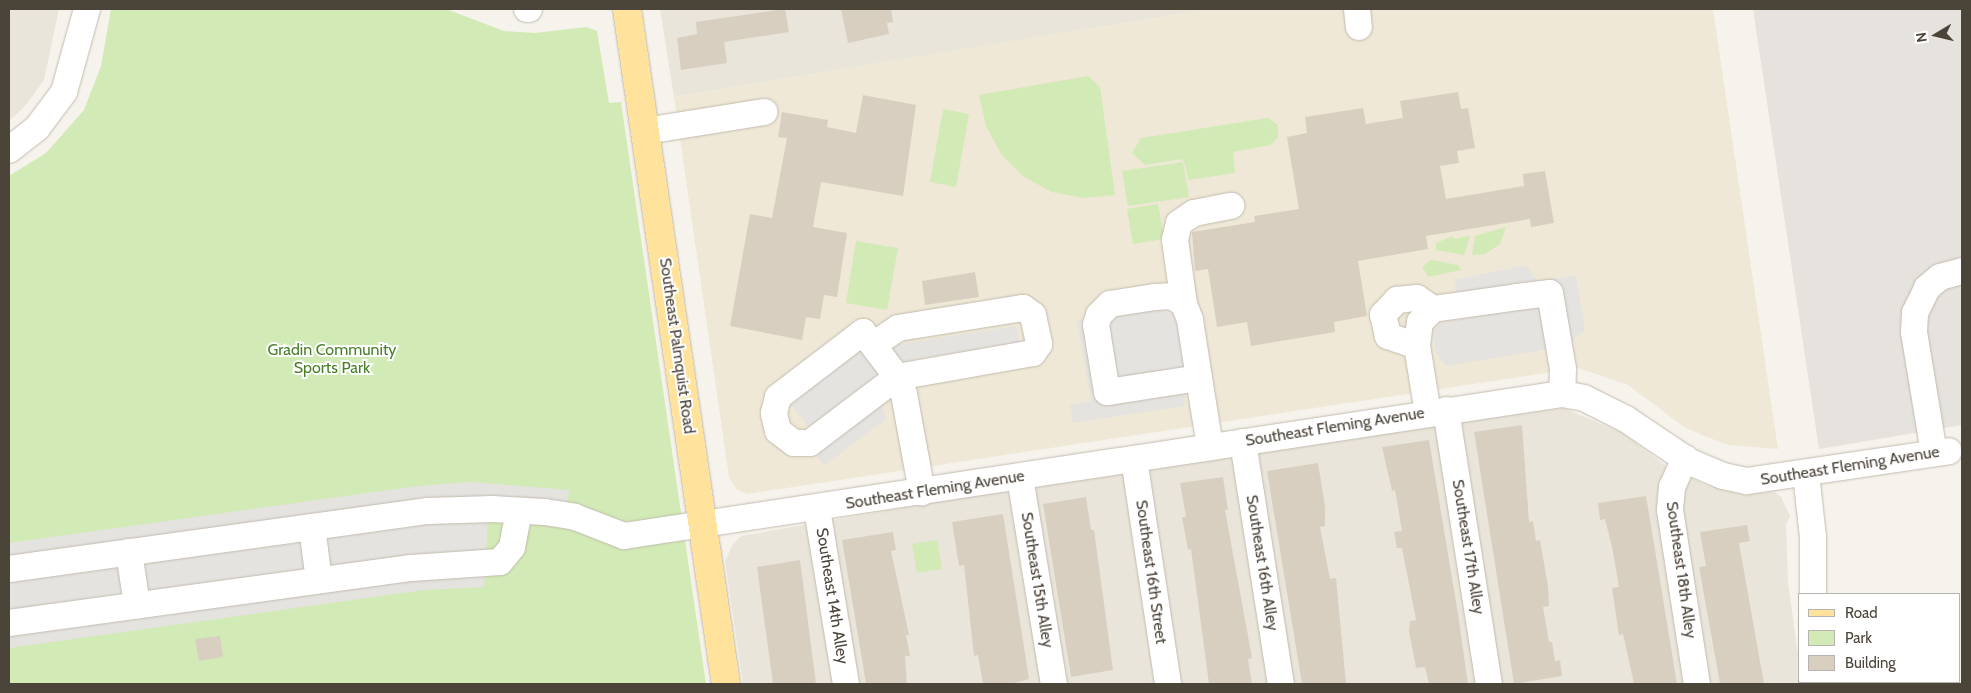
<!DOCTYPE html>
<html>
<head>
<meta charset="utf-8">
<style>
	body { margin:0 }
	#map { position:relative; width:1971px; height:693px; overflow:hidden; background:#f6f3ec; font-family:Cabin,sans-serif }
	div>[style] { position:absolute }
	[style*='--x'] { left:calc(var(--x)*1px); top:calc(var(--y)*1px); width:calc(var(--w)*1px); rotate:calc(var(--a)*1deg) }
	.residential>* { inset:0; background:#eae5da }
	.industrial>* { inset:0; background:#e6e2dd }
	.education>* { inset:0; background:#efe8d6 }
	.green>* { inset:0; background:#d2eab5 }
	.parking>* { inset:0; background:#e5e3e0 }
	.building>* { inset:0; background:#d8cfc1 }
	.roads { filter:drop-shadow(0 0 1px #c2bbae) drop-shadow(0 0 1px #c2bbae) }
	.minor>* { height:26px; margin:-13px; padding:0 13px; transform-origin:13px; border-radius:13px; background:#fff }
	.major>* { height:28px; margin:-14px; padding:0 14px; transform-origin:14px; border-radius:14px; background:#ffe39c }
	span { translate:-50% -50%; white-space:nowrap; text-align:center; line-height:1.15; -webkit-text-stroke:4px #fff; paint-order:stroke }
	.street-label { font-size:16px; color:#4b4439 }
	.park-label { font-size:16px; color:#4a7f2a }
	.frame { position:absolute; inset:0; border:10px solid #4b4439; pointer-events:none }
	.legend { position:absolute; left:1798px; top:593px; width:162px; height:90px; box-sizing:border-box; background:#fff; border:1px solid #b7b4b0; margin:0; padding:6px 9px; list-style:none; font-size:15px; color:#4b4439 }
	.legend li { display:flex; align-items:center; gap:10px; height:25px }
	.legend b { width:25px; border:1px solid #b7b4b0 }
	.north { position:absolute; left:1911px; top:10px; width:50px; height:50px; -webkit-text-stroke:4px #fff; paint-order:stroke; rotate:261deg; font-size:14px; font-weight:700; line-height:20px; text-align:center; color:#4b4439 }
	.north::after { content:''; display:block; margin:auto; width:18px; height:22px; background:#4b4439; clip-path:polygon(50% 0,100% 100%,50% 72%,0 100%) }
</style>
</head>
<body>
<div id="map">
	<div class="residential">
		<div style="clip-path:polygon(9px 9px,59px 9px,44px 80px,26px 105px,9px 121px)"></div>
		<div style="clip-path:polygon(660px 9px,1210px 9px,674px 97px)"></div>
		<div style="clip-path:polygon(1563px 408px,1623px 433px,1666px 466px,1705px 485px,1748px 494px,1775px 492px,1781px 497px,1790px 516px,1786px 524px,1788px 582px,1802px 684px,743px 684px,725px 561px,733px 544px,741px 536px,1109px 472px)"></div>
	</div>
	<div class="industrial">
		<div style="clip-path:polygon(1753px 9px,1962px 9px,1962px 425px,1819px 449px)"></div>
	</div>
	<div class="education">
		<div style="clip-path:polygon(1210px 9px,1713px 9px,1778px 449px,1728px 445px,1707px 437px,1684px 427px,1628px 385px,1578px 368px,747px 494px,736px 489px,729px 477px,674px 97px)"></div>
	</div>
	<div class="green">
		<div style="clip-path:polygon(111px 9px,446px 9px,504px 31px,535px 33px,586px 27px,597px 31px,609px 103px,621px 102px,706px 684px,9px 684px,9px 176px,46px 153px,84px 110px,101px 66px)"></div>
		<div style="clip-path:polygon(1088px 76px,1100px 87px,1115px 195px,1084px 198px,1052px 192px,1024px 177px,1001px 154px,986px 126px,979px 95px)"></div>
		<div style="clip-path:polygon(943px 109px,969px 114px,956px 187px,930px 182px)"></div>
		<div style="clip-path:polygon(1268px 118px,1278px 125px,1278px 138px,1270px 145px,1233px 152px,1235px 173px,1189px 180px,1183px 159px,1145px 165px,1132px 153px,1141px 138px)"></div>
		<div style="clip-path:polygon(1183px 162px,1189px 197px,1128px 206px,1122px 171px)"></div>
		<div style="clip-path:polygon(1158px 204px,1164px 239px,1133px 244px,1127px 209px)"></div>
		<div style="clip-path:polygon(1506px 227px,1500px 244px,1485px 254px,1472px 255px,1475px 236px)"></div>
		<div style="clip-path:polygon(1453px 236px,1453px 239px,1470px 236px,1464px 255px,1436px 250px,1436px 243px)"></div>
		<div style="clip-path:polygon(856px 241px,898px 248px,887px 310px,846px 303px)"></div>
		<div style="clip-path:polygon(1431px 260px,1458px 265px,1461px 270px,1428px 277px,1422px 267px)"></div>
		<div style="clip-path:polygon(937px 540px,942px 569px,917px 573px,912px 544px)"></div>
	</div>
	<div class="parking">
		<div style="clip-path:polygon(1526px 265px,1537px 281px,1576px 275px,1585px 330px,1572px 340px,1543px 350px,1446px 366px,1436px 353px,1433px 335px,1438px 324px,1462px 319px,1454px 280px)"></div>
		<div style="clip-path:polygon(1155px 308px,1179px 317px,1188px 364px,1184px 406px,1073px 423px,1070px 405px,1091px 401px,1077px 321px)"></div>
		<div style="clip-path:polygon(1016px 326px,1019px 342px,914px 359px,874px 375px,886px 419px,824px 466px,813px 451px,822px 443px,791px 405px,856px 351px)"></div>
		<div style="clip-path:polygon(471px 482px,569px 490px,564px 525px,488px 518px,484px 587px,424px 590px,9px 648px,9px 543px,418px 486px)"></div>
	</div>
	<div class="building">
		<div style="clip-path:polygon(785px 9px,789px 32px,724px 42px,727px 63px,681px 70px,677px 38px,697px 34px,696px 22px)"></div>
		<div style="clip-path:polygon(841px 9px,891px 9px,893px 22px,887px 23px,889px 34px,848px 43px)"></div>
		<div style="clip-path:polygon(1458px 92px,1461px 109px,1468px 108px,1475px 148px,1457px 151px,1459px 163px,1440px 166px,1446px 199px,1524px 186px,1523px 174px,1545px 171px,1554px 223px,1531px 227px,1530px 219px,1426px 236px,1428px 249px,1358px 261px,1367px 316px,1334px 322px,1335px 332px,1251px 346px,1247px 322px,1217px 327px,1208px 269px,1195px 271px,1192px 232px,1255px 222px,1254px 216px,1299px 209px,1287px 137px,1307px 133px,1305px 117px,1363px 108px,1366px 124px,1403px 118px,1400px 101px)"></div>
		<div style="clip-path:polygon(863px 95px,916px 105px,903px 196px,821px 182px,813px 227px,847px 233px,837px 297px,824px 295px,820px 319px,806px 317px,802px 340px,730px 326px,750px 214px,772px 218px,787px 138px,778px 137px,782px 112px,828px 120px,827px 127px,856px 133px)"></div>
		<div style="clip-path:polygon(975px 272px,979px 297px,925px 305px,922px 281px)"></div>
		<div style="clip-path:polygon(1522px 425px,1529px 522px,1533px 521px,1536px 541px,1540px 540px,1548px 586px,1549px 606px,1543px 607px,1549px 642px,1552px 642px,1555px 661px,1560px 660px,1562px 676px,1514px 684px,1474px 432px)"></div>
		<div style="clip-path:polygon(1429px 440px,1458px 614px,1468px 684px,1429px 684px,1425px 667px,1416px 668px,1409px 631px,1410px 621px,1416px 620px,1402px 548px,1397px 548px,1394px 532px,1402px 531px,1395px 490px,1392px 491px,1382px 447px)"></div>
		<div style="clip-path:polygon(1318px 463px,1325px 506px,1325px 526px,1320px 527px,1330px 579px,1336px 578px,1346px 684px,1302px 684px,1267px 471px)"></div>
		<div style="clip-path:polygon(1223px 477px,1228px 510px,1225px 510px,1252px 658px,1248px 659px,1252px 684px,1209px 684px,1191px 549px,1188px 550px,1182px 517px,1186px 517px,1180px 483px)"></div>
		<div style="clip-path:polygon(1646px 496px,1653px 538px,1677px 684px,1634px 684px,1623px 634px,1619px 635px,1612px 588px,1619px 587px,1612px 547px,1605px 519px,1600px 520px,1598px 503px)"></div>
		<div style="clip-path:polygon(1086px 497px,1091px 530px,1094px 530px,1113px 670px,1071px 677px,1043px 504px)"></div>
		<div style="clip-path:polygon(1003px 514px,1029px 679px,1011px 684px,983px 684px,978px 655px,974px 656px,964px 565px,959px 566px,952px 522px)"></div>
		<div style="clip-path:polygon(1747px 525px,1750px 541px,1739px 543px,1764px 684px,1720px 684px,1699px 567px,1706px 566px,1700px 532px)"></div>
		<div style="clip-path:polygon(893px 532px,896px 550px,891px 551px,909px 635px,906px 635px,910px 656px,905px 656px,907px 684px,866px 684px,842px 540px)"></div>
		<div style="clip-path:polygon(800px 560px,816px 684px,773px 684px,757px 567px)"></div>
		<div style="clip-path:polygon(220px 636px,223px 657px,199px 661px,195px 639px)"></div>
	</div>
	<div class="roads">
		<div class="minor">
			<div style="--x:527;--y:9;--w:2;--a:0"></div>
			<div style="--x:1357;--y:9;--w:18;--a:84"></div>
			<div style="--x:645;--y:131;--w:121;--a:-9.1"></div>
			<div style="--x:9;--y:150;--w:36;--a:-38"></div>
			<div style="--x:37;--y:128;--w:45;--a:-53.1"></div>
			<div style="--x:64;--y:92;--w:86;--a:-74.5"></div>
			<div style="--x:1184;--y:304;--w:65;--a:-98"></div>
			<div style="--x:1175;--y:240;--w:17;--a:-77"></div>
			<div style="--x:1179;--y:223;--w:18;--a:-34"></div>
			<div style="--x:1194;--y:213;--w:38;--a:-11"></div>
			<div style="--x:873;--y:345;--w:30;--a:-34"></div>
			<div style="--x:898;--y:328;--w:127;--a:-9.1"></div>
			<div style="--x:1023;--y:308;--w:12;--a:35"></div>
			<div style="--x:1033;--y:315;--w:30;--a:78"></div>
			<div style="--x:1039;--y:344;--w:11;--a:124"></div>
			<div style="--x:1033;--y:353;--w:138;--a:170"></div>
			<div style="--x:897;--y:377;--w:109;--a:142.8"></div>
			<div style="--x:810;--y:443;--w:16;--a:180"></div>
			<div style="--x:794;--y:443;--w:20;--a:-143"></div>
			<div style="--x:778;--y:431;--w:18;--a:-103"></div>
			<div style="--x:774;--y:413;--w:16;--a:-76"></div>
			<div style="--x:778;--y:397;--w:107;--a:-37.4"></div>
			<div style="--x:863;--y:332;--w:56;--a:52.9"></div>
			<div style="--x:897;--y:377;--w:18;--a:68"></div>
			<div style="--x:904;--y:394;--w:100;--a:79.6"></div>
			<div style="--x:1417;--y:346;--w:31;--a:-161"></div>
			<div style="--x:1388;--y:336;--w:22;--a:-103"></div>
			<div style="--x:1383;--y:315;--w:21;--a:-47"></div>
			<div style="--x:1397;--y:300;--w:20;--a:-6"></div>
			<div style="--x:1417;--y:298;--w:19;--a:35"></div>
			<div style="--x:1199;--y:378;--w:93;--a:171.3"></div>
			<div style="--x:1107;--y:392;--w:68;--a:-99.3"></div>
			<div style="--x:1096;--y:325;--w:10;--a:-73"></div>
			<div style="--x:1099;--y:315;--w:16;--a:-45"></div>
			<div style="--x:1110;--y:304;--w:46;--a:-8.8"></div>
			<div style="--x:1155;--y:297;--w:17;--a:-3"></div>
			<div style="--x:1172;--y:296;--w:14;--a:34"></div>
			<div style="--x:1184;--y:304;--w:17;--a:69"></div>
			<div style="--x:1190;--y:320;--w:59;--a:81.2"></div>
			<div style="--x:1199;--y:378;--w:70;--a:80.9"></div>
			<div style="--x:1446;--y:410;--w:277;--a:81.1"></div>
			<div style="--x:1428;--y:413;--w:68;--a:-99.3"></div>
			<div style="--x:1417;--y:346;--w:24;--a:-83"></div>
			<div style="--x:1420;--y:322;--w:18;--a:-45"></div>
			<div style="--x:1433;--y:309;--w:85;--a:-8.1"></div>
			<div style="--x:1517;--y:297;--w:33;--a:-7"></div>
			<div style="--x:1550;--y:293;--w:77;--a:80.3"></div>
			<div style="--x:1563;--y:369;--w:25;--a:92"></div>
			<div style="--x:1243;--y:442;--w:245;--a:81.1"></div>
			<div style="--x:1934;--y:453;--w:123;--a:-99.4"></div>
			<div style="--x:1914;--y:332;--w:19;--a:-87"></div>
			<div style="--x:1915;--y:313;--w:28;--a:-64"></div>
			<div style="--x:1927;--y:288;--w:17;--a:-40"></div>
			<div style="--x:1940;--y:277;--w:23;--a:-15"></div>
			<div style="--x:1685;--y:458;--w:32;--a:114"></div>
			<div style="--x:1672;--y:487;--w:23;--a:95"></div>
			<div style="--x:1670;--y:510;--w:176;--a:81.2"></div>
			<div style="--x:1134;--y:459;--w:228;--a:81.4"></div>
			<div style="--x:1806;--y:474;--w:63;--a:83.7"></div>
			<div style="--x:1813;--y:537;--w:57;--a:90"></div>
			<div style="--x:1020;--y:477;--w:210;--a:80.7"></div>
			<div style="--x:817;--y:509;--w:177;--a:80.6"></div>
			<div style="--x:312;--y:527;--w:53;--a:82.5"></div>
			<div style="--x:129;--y:552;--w:54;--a:81.4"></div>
			<div style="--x:9;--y:569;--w:423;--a:-7.9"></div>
			<div style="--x:428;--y:511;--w:64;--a:-1.8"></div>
			<div style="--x:492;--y:509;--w:53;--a:3.2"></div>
			<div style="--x:545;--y:512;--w:30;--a:9"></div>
			<div style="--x:575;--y:517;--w:53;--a:21.2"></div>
			<div style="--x:624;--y:536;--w:949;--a:-8.61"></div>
			<div style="--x:1562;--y:394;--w:22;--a:10"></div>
			<div style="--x:1584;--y:398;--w:47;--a:26.6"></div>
			<div style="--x:1626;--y:419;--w:77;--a:33.9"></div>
			<div style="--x:1690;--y:462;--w:36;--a:23"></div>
			<div style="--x:1723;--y:476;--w:25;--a:12"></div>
			<div style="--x:1747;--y:481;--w:204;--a:-8.4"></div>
			<div style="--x:9;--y:623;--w:406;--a:-7.8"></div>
			<div style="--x:411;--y:568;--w:89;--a:-3.9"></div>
			<div style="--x:500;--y:562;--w:19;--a:-51"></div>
			<div style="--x:512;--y:547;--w:37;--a:-79"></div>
			<div style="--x:1823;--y:682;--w:2;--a:90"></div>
		</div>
		<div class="major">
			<div style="--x:627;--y:9;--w:682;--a:81.66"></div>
		</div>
	</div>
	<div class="street-label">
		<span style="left:677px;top:346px;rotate:82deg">Southeast Palmquist Road</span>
		<span style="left:1335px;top:427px;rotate:-9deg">Southeast Fleming Avenue</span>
		<span style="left:1850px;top:466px;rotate:-9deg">Southeast Fleming Avenue</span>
		<span style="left:935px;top:490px;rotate:-9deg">Southeast Fleming Avenue</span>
		<span style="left:1468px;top:547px;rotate:81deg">Southeast 17th Alley</span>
		<span style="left:1262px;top:563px;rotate:81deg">Southeast 16th Alley</span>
		<span style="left:1681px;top:570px;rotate:82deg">Southeast 18th Alley</span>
		<span style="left:1151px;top:572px;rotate:82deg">Southeast 16th Street</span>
		<span style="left:1037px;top:580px;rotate:81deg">Southeast 15th Alley</span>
		<span style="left:832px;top:596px;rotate:81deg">Southeast 14th Alley</span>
	</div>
	<div class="park-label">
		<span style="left:332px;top:359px">Gradin Community<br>Sports Park</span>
	</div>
	<div class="frame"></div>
	<ul class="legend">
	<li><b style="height:6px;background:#ffe39c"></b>Road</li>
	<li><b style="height:14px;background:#d2eab5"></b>Park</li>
	<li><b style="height:14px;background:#d8cfc1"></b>Building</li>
	</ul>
	<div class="north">N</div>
</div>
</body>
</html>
